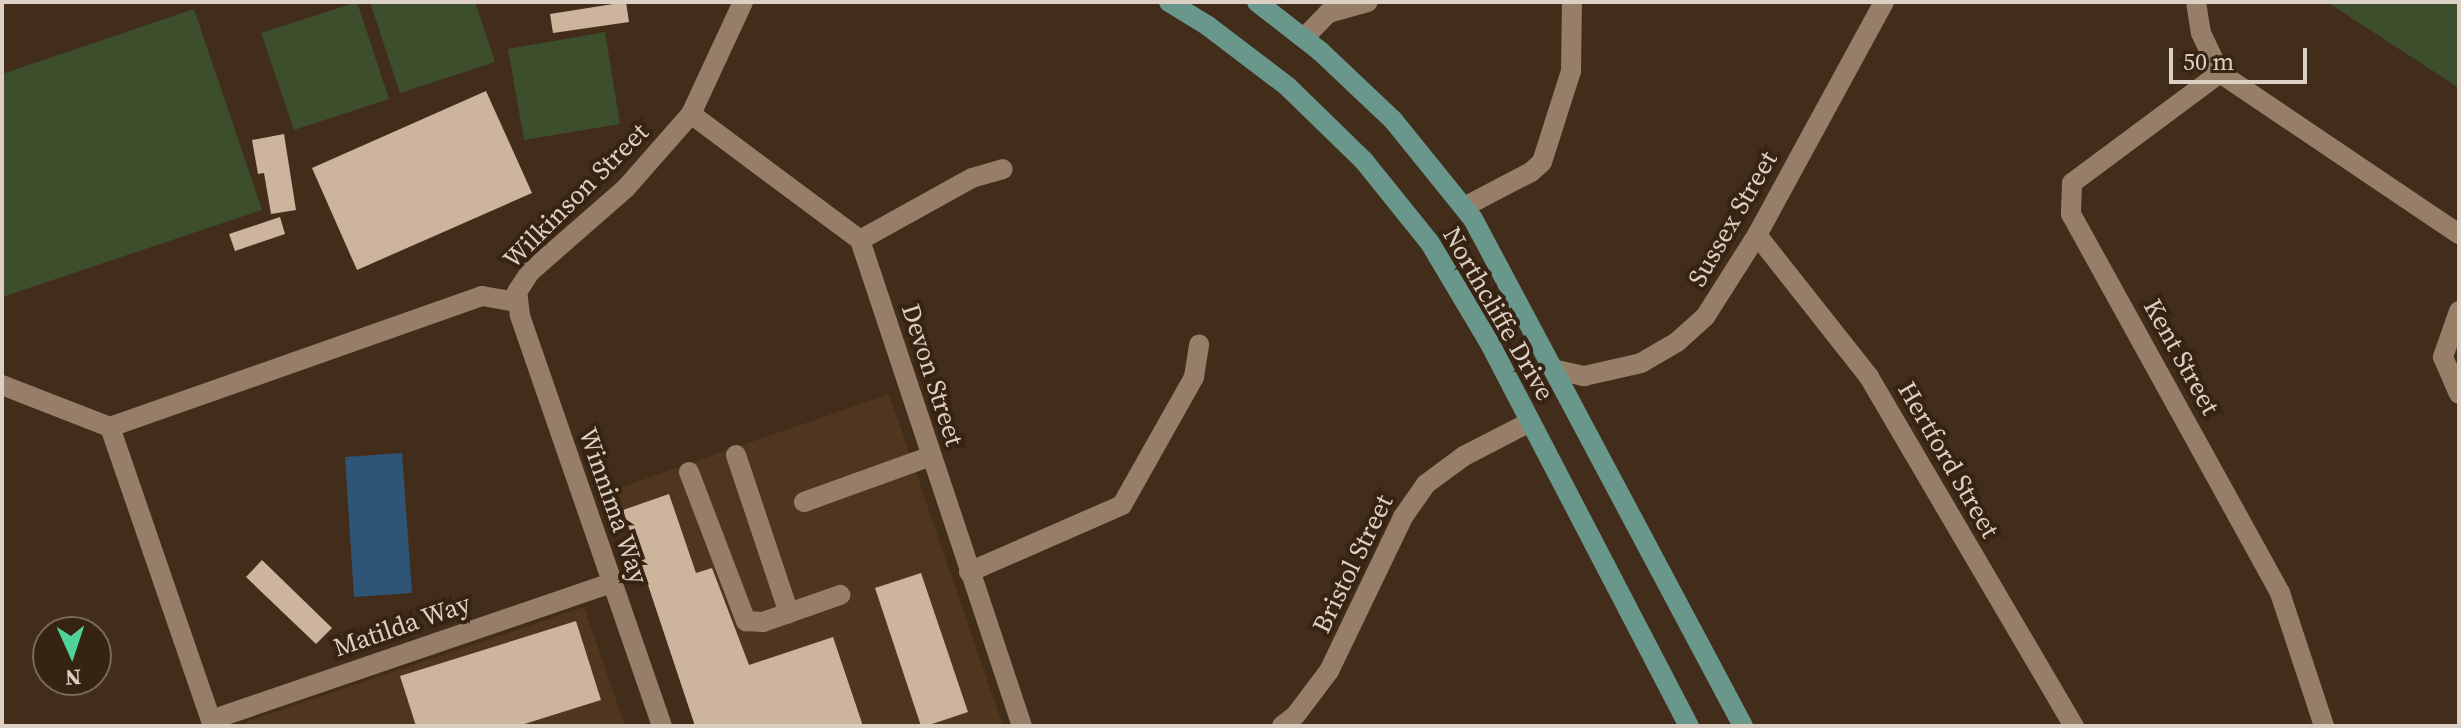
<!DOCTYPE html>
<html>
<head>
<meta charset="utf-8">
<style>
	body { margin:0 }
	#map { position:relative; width:2461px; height:728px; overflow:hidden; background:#422d1b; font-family:"Source Serif 4",serif }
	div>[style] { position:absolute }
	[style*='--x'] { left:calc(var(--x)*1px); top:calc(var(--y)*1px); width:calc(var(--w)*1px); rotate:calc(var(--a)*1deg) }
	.built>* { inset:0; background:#50361e }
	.green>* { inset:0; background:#3c4e2c }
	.water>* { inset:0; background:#2e5476 }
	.building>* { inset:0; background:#cdb49d }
	.minor>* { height:20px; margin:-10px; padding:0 10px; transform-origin:10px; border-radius:10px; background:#967e69 }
	.major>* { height:20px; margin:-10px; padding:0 10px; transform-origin:10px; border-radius:10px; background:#6a978c }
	span { translate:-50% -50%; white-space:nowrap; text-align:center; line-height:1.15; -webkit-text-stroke:8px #372311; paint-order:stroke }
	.street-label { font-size:26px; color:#dccfc4 }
	.frame { position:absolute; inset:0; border:4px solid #dccfc4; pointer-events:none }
	.north { position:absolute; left:32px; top:616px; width:80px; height:80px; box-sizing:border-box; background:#372311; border:2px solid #796859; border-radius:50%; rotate:177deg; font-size:22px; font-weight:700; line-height:32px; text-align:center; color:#dccfc4 }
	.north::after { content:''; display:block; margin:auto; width:28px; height:36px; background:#4fd399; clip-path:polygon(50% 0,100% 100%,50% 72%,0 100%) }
	.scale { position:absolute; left:2169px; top:48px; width:138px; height:36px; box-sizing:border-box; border:4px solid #dccfc4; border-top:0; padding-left:10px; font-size:24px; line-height:28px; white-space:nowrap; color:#dccfc4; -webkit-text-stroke:6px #372311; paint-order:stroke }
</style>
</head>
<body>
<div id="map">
	<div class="built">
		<div style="clip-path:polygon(889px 394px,1003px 726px,698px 726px,616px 489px)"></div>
		<div style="clip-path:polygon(584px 607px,625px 726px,247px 726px,246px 722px)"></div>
	</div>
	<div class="green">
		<div style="clip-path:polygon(357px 2px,389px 99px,294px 130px,261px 33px)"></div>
		<div style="clip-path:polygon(370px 2px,475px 2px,495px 62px,400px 93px)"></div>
		<div style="clip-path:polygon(2327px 2px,2459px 2px,2459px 88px)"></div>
		<div style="clip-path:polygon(194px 9px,262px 210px,2px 297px,2px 74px)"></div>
		<div style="clip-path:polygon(605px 32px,620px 124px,524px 140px,508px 49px)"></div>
	</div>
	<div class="water">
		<div style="clip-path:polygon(402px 453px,412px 593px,354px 597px,345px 457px)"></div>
	</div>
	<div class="building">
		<div style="clip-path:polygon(626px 2px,629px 22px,553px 33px,550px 14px)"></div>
		<div style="clip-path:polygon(486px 91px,532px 193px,357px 270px,312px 168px)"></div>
		<div style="clip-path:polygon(284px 134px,296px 210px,271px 214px,264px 173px,258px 174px,252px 140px)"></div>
		<div style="clip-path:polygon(280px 217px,285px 234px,235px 251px,229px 234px)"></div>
		<div style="clip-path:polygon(669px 494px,696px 573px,712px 568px,749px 665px,833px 637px,863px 726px,695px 726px,623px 510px)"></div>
		<div style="clip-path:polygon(262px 560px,332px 628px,316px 644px,246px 577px)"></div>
		<div style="clip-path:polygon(921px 573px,968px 712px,926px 726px,921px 726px,875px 588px)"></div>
		<div style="clip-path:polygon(576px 621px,601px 700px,518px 726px,416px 726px,400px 676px)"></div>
	</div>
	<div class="minor">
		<div style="--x:2196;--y:2;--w:31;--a:81"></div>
		<div style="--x:2201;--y:33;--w:44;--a:64.6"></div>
		<div style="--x:2220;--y:73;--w:288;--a:34"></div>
		<div style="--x:1304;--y:38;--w:35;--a:-46"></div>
		<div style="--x:1328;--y:13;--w:41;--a:-15.4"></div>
		<div style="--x:2220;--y:73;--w:184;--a:143.4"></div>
		<div style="--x:2072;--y:183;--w:31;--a:92"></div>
		<div style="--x:2071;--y:214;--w:433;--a:61.1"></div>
		<div style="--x:2280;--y:593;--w:140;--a:71.7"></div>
		<div style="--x:691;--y:114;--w:211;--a:36.7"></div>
		<div style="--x:860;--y:240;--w:512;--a:71.57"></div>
		<div style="--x:1464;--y:207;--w:76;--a:-27.6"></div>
		<div style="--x:1531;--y:172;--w:15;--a:-42"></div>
		<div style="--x:1542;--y:162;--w:96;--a:-72.3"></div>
		<div style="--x:1571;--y:71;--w:69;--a:-89.2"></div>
		<div style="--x:1757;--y:235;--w:181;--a:51.7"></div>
		<div style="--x:1869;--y:377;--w:405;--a:59.6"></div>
		<div style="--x:860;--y:240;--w:128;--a:-29"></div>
		<div style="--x:972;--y:178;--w:32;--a:-16"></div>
		<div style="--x:2459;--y:311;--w:49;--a:109.2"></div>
		<div style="--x:2443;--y:357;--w:40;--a:66.6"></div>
		<div style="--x:1557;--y:370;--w:28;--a:13"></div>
		<div style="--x:1584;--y:376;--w:58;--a:-12.8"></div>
		<div style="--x:1641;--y:363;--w:42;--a:-30.3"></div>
		<div style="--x:1677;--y:342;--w:38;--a:-42"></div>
		<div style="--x:1705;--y:317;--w:97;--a:-57.6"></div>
		<div style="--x:1757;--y:235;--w:265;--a:-61.4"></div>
		<div style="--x:2;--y:385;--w:116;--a:21.3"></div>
		<div style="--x:110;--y:427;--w:394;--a:-19.4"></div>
		<div style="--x:482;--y:296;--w:36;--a:10"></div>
		<div style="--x:110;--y:427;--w:316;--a:71"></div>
		<div style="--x:736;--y:455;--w:167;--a:71.5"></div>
		<div style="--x:689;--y:472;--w:160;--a:69.1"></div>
		<div style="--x:746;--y:621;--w:17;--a:3"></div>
		<div style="--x:763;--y:622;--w:82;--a:-19.3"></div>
		<div style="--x:804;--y:502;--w:135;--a:-19.9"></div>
		<div style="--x:969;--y:572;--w:167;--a:-23.6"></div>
		<div style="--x:1122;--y:505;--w:147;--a:-60.6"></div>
		<div style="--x:1194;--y:377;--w:33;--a:-81"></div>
		<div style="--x:211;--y:720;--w:423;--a:-18.9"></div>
		<div style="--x:662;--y:726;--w:435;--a:-109.1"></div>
		<div style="--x:520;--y:315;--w:23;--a:-97"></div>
		<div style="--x:517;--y:292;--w:24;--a:-57"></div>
		<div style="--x:530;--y:272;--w:128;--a:-41.2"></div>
		<div style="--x:626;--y:188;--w:98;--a:-48.7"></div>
		<div style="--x:691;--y:114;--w:123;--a:-65.1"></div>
		<div style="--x:1282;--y:726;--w:16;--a:-38"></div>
		<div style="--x:1295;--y:716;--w:56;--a:-52.9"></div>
		<div style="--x:1329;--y:671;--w:171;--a:-64.3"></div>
		<div style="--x:1403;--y:517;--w:40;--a:-55.1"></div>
		<div style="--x:1426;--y:484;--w:47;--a:-36.4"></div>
		<div style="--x:1464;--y:456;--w:74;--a:-27.3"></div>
	</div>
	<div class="major">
		<div style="--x:1169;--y:2;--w:46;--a:31.6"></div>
		<div style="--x:1208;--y:26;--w:99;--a:37.2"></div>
		<div style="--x:1287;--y:86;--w:107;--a:44.2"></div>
		<div style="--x:1364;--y:161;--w:105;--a:51.2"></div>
		<div style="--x:1430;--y:243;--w:115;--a:59.2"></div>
		<div style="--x:1489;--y:342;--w:433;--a:62.5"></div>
		<div style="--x:1257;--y:2;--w:80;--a:37.9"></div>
		<div style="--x:1320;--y:51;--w:100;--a:43.4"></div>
		<div style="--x:1393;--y:120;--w:127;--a:51.1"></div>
		<div style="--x:1473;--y:219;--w:574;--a:61.96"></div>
	</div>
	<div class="street-label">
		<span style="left:576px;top:196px;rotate:-45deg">Wilkinson Street</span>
		<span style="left:1733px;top:219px;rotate:-60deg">Sussex Street</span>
		<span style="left:1498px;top:314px;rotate:60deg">Northcliffe Drive</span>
		<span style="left:2181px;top:357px;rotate:61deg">Kent Street</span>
		<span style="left:932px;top:375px;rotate:72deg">Devon Street</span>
		<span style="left:1948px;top:460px;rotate:60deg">Hertford Street</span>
		<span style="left:613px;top:506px;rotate:71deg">Winnima Way</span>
		<span style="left:1353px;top:564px;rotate:-64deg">Bristol Street</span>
		<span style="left:402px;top:626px;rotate:-19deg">Matilda Way</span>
	</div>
	<div class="frame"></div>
	<div class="north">N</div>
	<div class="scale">50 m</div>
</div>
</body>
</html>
